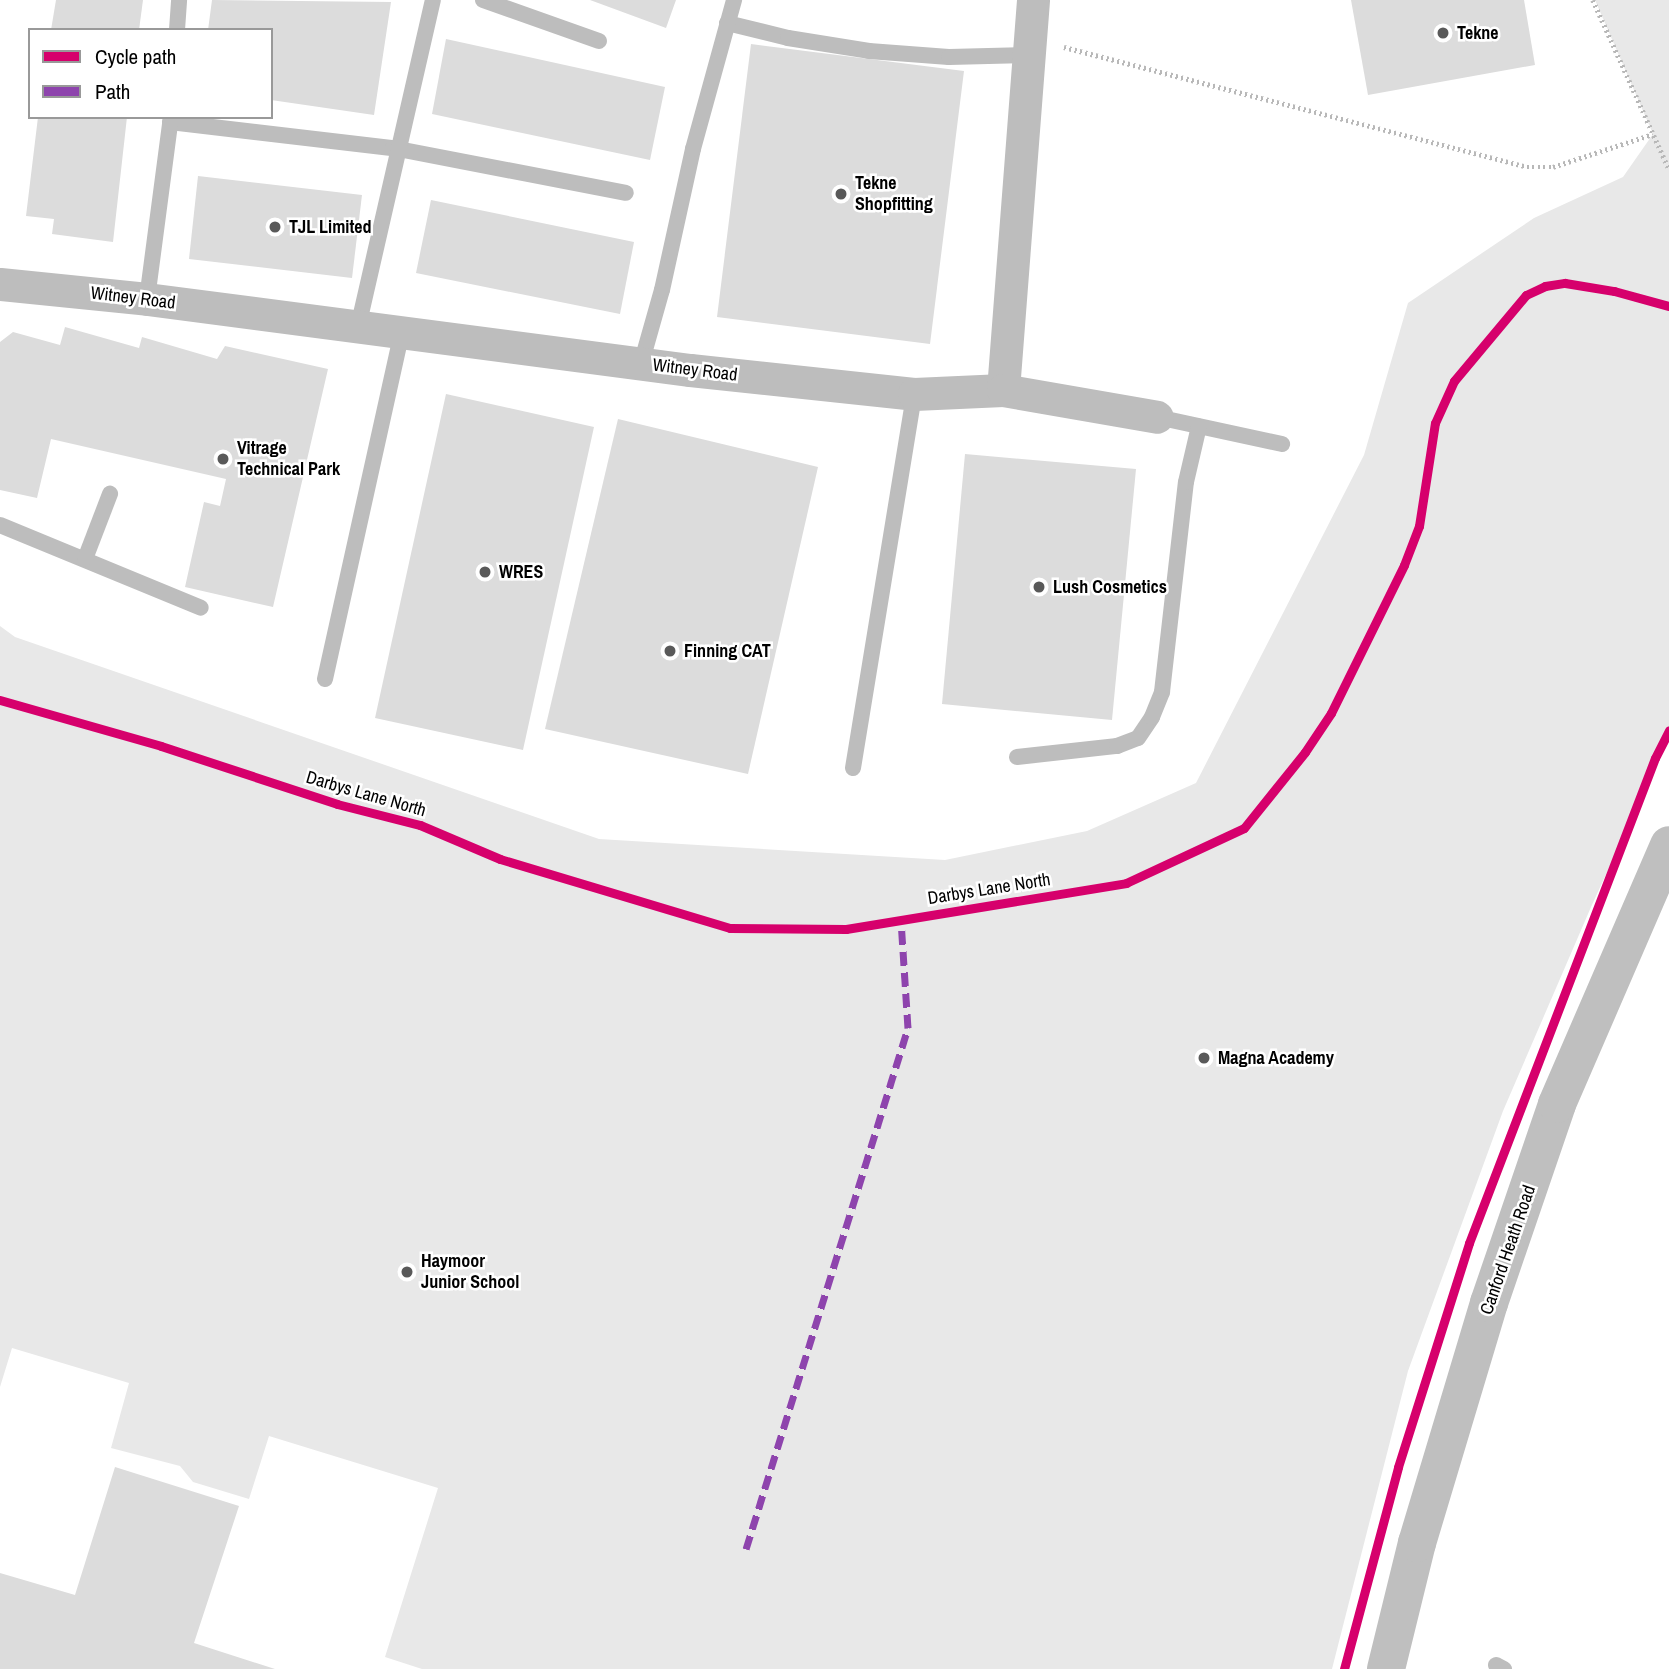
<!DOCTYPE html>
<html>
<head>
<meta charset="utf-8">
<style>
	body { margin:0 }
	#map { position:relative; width:1669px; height:1669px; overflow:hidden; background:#fff; font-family:"Archivo Narrow",sans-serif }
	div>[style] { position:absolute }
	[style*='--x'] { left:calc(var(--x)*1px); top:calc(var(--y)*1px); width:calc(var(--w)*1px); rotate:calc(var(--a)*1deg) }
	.green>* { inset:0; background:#e8e8e8 }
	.building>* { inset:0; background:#dcdcdc }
	.path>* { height:4.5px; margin-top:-2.25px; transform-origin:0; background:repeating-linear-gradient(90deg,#b8b8b8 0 2px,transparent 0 5.5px) }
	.lane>* { height:16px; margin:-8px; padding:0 8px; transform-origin:8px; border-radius:8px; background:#bdbdbd }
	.street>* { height:33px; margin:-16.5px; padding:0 16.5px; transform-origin:16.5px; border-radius:16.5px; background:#bdbdbd }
	.secondary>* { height:38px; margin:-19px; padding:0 19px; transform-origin:19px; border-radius:19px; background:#bfbfbf }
	.quiet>* { height:7px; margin-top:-3.5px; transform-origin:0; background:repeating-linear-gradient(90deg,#8e44ad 0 14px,transparent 0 21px) }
	.cycleway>* { height:9px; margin:-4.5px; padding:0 4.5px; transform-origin:4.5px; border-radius:4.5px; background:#d6006c }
	.dots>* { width:19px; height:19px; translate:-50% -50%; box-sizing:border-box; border:4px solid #fff; border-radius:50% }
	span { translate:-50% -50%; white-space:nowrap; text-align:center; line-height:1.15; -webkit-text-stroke:5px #fff; paint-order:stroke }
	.poi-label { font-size:18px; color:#000; font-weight:700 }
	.left { translate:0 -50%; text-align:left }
	.street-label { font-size:18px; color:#000 }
	.legend { position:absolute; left:28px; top:28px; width:245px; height:91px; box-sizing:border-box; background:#fff; border:2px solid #999; margin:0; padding:9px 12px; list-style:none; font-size:21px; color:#000 }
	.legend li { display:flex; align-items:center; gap:14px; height:35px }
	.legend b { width:35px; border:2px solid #999 }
</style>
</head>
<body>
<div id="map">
	<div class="green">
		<div style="clip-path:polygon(1595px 0,1669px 0,1669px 737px,1591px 907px,1503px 1111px,1408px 1371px,1332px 1669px,422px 1669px,385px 1657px,438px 1488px,269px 1436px,249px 1499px,193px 1482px,180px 1466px,111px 1448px,129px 1383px,12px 1348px,0 1387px,0 626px,15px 637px,599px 839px,945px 860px,1087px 831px,1196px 783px,1364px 455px,1408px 303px,1534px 218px,1623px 177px,1653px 134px)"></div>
	</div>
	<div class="building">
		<div style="clip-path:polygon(56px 0,143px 0,139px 30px,51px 30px)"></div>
		<div style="clip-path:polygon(212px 0,391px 2px,374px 115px,271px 100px,271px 30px,208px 30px)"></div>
		<div style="clip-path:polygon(590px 0,676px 0,666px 28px)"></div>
		<div style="clip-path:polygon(1351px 0,1524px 0,1535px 65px,1368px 95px)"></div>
		<div style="clip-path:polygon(446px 39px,665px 87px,650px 160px,432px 114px)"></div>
		<div style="clip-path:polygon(751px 44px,964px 71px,930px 344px,717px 317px)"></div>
		<div style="clip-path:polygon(38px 117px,127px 117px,113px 242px,52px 234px,54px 219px,26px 216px)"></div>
		<div style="clip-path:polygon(198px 176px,362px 195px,352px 278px,189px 259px)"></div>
		<div style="clip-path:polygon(431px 200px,634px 242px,620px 314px,416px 273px)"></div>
		<div style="clip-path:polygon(65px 327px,139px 348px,142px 337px,217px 359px,225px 346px,328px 369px,273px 607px,185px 587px,204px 502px,220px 506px,226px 479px,51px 439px,37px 498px,0 490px,0 342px,13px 332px,60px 345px)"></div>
		<div style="clip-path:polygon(446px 394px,594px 427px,523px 750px,375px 718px)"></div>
		<div style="clip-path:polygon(618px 419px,818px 467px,748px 774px,545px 729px)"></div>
		<div style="clip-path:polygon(965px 454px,1136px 469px,1112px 720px,942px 704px)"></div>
		<div style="clip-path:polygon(115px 1467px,239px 1506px,194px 1643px,275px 1669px,0 1669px,0 1573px,75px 1595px)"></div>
	</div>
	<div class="path">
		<div style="--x:1593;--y:0;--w:185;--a:65.8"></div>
		<div style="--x:1064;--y:47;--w:478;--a:14.5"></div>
		<div style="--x:1527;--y:167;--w:26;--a:0"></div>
		<div style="--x:1553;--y:167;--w:105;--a:-18.3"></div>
	</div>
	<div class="lane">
		<div style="--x:483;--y:0;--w:123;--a:19.5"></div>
		<div style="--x:727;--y:23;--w:63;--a:13.8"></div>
		<div style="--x:788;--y:38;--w:82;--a:9.1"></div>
		<div style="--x:869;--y:51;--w:80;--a:4.3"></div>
		<div style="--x:949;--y:57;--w:79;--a:-1.5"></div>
		<div style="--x:177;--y:30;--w:30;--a:-86"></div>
		<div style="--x:170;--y:122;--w:225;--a:6.7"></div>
		<div style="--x:393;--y:148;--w:237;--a:10.9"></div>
		<div style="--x:147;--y:299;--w:184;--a:-82.5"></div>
		<div style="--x:358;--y:327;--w:335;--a:-77.1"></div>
		<div style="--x:641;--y:364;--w:77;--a:-74.2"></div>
		<div style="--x:662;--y:290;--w:144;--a:-77.6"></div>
		<div style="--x:693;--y:149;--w:155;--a:-74.6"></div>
		<div style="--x:1157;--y:417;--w:128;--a:12.2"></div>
		<div style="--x:0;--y:525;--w:217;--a:22.4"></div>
		<div style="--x:85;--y:559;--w:70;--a:-69"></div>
		<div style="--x:325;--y:679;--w:354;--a:-77.5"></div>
		<div style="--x:1017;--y:757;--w:101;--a:-6.3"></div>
		<div style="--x:1117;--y:746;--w:22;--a:-21"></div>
		<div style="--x:1138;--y:738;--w:25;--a:-56"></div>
		<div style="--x:1152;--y:717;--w:27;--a:-68"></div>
		<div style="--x:1162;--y:692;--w:211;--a:-83.5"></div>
		<div style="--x:1186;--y:482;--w:57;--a:-76.9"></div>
		<div style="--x:853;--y:768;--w:379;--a:-80.7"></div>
		<div style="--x:1496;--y:1665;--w:9;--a:27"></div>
	</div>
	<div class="street">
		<div style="--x:0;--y:284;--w:148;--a:5.8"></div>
		<div style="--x:147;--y:299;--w:548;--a:7.45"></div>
		<div style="--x:690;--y:370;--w:225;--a:6.1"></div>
		<div style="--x:914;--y:394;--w:89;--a:-2.6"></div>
		<div style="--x:1003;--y:390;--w:391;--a:-85.6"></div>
		<div style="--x:1003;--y:390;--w:156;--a:9.9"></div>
	</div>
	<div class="secondary">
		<div style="--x:1386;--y:1669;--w:130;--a:-76.2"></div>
		<div style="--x:1417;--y:1543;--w:251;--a:-73.3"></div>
		<div style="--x:1489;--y:1303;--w:210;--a:-71.1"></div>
		<div style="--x:1557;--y:1104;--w:282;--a:-66.6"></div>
	</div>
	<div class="quiet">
		<div style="--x:746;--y:1549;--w:546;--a:-72.73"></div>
		<div style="--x:908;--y:1028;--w:108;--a:-93.7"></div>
	</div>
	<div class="cycleway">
		<div style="--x:0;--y:700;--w:167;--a:15.9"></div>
		<div style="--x:161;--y:746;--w:185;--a:18.2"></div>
		<div style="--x:337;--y:804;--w:86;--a:14.2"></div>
		<div style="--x:420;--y:825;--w:87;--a:23"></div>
		<div style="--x:500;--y:859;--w:240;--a:16.7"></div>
		<div style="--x:730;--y:928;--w:116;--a:0.5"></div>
		<div style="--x:846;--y:929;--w:284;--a:-9.3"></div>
		<div style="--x:1126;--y:883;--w:130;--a:-25"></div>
		<div style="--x:1244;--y:828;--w:97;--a:-51.2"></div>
		<div style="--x:1305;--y:752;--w:47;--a:-56.3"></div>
		<div style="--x:1331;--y:713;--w:165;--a:-63.7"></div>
		<div style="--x:1404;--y:565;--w:42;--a:-69"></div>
		<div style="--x:1419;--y:526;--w:104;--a:-81.2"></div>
		<div style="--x:1435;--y:423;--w:46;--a:-65.7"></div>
		<div style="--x:1454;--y:381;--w:112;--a:-50.1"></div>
		<div style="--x:1526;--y:295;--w:21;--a:-25"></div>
		<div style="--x:1545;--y:286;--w:20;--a:-9"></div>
		<div style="--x:1565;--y:283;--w:50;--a:9.3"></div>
		<div style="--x:1614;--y:291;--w:57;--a:15.3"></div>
		<div style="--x:1344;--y:1669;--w:209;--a:-75"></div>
		<div style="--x:1398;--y:1467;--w:235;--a:-72.4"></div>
		<div style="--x:1469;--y:1243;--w:519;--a:-69.02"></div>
		<div style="--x:1655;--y:758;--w:31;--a:-63"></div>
	</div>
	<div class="dots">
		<div style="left:1443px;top:33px;background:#595959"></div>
		<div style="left:841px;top:194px;background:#595959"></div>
		<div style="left:275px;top:227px;background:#595959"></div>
		<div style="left:223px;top:459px;background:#595959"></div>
		<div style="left:485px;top:572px;background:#595959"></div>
		<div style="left:1039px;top:587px;background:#595959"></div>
		<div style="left:670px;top:651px;background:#595959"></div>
		<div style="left:1204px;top:1058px;background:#595959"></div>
		<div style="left:407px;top:1272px;background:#595959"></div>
	</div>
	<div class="poi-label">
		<span class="left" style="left:1457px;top:33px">Tekne</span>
		<span class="left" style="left:855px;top:194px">Tekne<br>Shopfitting</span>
		<span class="left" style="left:289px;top:227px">TJL Limited</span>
		<span class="left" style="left:237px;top:459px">Vitrage<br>Technical Park</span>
		<span class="left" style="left:499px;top:572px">WRES</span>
		<span class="left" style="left:1053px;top:587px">Lush Cosmetics</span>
		<span class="left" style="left:684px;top:651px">Finning CAT</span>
		<span class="left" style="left:1218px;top:1058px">Magna Academy</span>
		<span class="left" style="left:421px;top:1272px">Haymoor<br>Junior School</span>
	</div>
	<div class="street-label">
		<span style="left:133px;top:298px;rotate:7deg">Witney Road</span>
		<span style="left:695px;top:370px;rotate:7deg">Witney Road</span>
		<span style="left:366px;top:794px;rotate:16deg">Darbys Lane North</span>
		<span style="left:989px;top:889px;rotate:-9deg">Darbys Lane North</span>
		<span style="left:1508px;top:1250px;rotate:-71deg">Canford Heath Road</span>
	</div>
	<ul class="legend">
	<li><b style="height:9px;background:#d6006c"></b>Cycle path</li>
	<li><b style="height:9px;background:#8e44ad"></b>Path</li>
	</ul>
</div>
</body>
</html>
